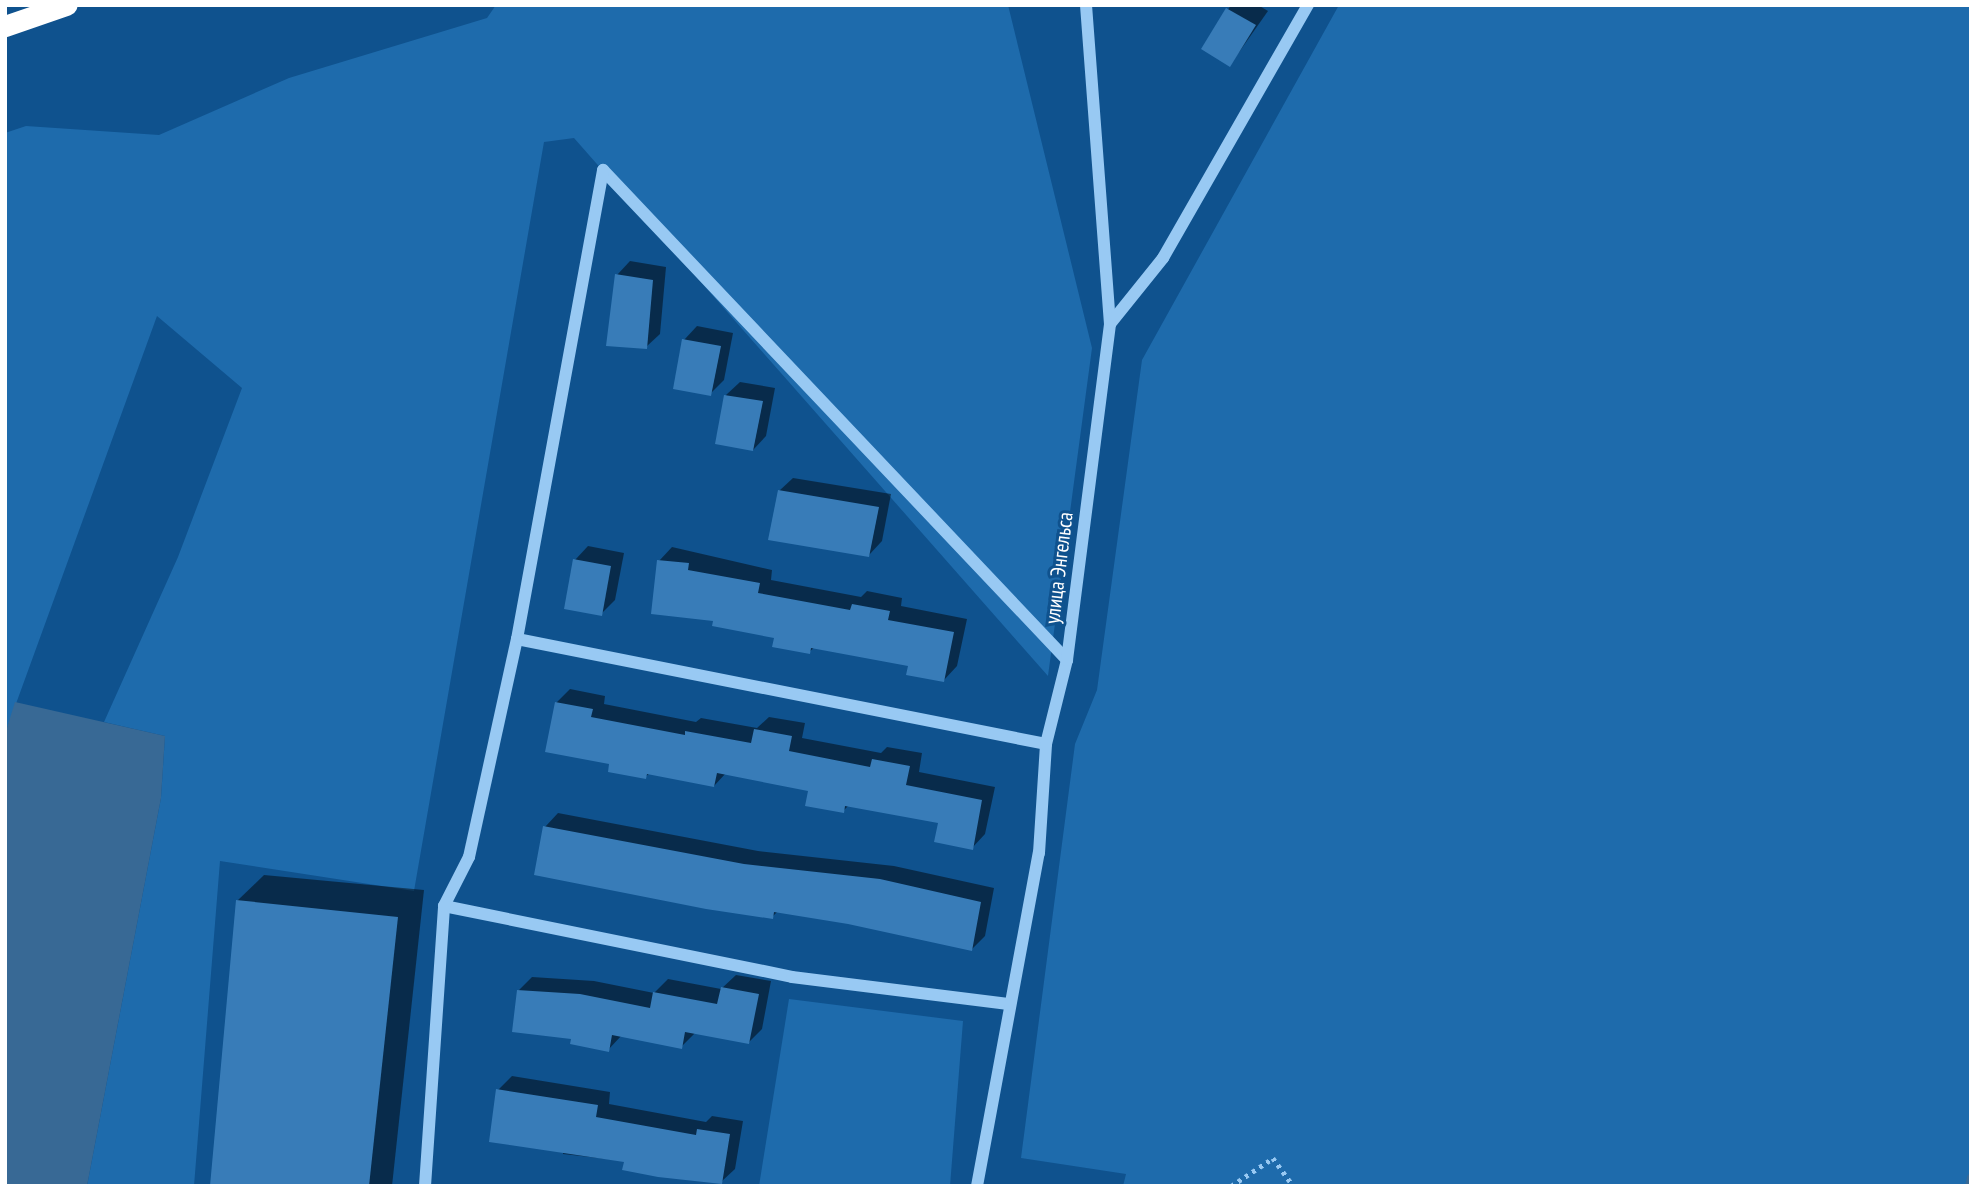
<!DOCTYPE html>
<html>
<head>
<meta charset="utf-8">
<style>
	body { margin:0 }
	#map { position:relative; width:1976px; height:1191px; overflow:hidden; background:#0f528e; font-family:"PT Sans Narrow",sans-serif }
	div>[style] { position:absolute }
	[style*='--x'] { left:calc(var(--x)*1px); top:calc(var(--y)*1px); width:calc(var(--w)*1px); rotate:calc(var(--a)*1deg) }
	.green>* { inset:0; background:#1e6bac }
	.water>* { inset:0; background:#386995 }
	.shadow>* { inset:0; background:#0007 }
	.stream>* { height:9px; margin:-4.5px; padding:0 4.5px; transform-origin:4.5px; border-radius:4.5px; background:#386995 }
	.building>* { inset:0; background:#387cb8 }
	.path>* { height:4.5px; margin-top:-2.25px; transform-origin:0; background:repeating-linear-gradient(90deg,#98c9f3 0 3.5px,transparent 0 8.5px) }
	.minor>* { height:12px; margin:-6px; padding:0 6px; transform-origin:6px; border-radius:6px; background:#98c9f3 }
	.highway>* { height:21px; margin:-10.5px; padding:0 10.5px; transform-origin:10.5px; border-radius:10.5px; background:#fff }
	span { translate:-50% -50%; white-space:nowrap; text-align:center; line-height:1.15; -webkit-text-stroke:6px #0f528e; paint-order:stroke }
	.street-label { font-size:21px; color:#fff }
	.frame { position:absolute; inset:0; border:7px solid #fff; pointer-events:none }
</style>
</head>
<body>
<div id="map">
	<div class="green">
		<div style="clip-path:polygon(496px 5px,1008px 5px,1092px 348px,1048px 676px,574px 138px,544px 142px,414px 891px,220px 861px,194px 1186px,87px 1186px,161px 798px,165px 736px,104px 722px,178px 557px,242px 388px,157px 316px,5px 734px,5px 133px,26px 126px,159px 135px,289px 78px,487px 18px)"></div>
		<div style="clip-path:polygon(1339px 5px,1971px 5px,1971px 1186px,1123px 1186px,1126px 1174px,1021px 1158px,1075px 744px,1097px 690px,1142px 360px)"></div>
		<div style="clip-path:polygon(789px 999px,963px 1021px,950px 1186px,759px 1186px)"></div>
	</div>
	<div class="water">
		<div style="clip-path:polygon(15px 702px,165px 736px,161px 798px,87px 1186px,5px 1186px,5px 734px)"></div>
	</div>
	<div class="shadow">
		<div style="clip-path:polygon(1231px 5px,1258px 5px,1268px 11px,1230px 65px,1203px 49px)"></div>
		<div style="clip-path:polygon(630px 261px,666px 267px,660px 334px,646px 347px,617px 275px)"></div>
		<div style="clip-path:polygon(697px 326px,733px 333px,724px 380px,710px 394px,684px 340px)"></div>
		<div style="clip-path:polygon(740px 382px,775px 388px,766px 436px,753px 450px,726px 395px)"></div>
		<div style="clip-path:polygon(793px 478px,891px 494px,882px 541px,869px 555px,779px 491px)"></div>
		<div style="clip-path:polygon(588px 546px,624px 553px,615px 600px,601px 614px,575px 560px)"></div>
		<div style="clip-path:polygon(672px 547px,772px 570px,771px 580px,861px 597px,867px 591px,902px 598px,901px 606px,967px 619px,957px 666px,944px 680px,910px 665px,815px 647px,809px 652px,776px 636px,715px 620px,659px 561px)"></div>
		<div style="clip-path:polygon(570px 689px,605px 696px,604px 704px,696px 722px,701px 718px,757px 728px,769px 717px,805px 723px,802px 738px,881px 753px,887px 747px,922px 753px,919px 772px,995px 787px,985px 834px,972px 848px,940px 822px,849px 805px,843px 811px,810px 790px,726px 773px,714px 786px,650px 773px,645px 777px,611px 762px,556px 703px)"></div>
		<div style="clip-path:polygon(558px 813px,758px 851px,894px 866px,994px 888px,985px 936px,971px 950px,848px 923px,778px 911px,772px 917px,545px 827px)"></div>
		<div style="clip-path:polygon(264px 875px,424px 890px,392px 1186px,212px 1186px,237px 901px)"></div>
		<div style="clip-path:polygon(736px 975px,771px 981px,762px 1029px,749px 1042px,695px 1033px,681px 1047px,622px 1035px,608px 1050px,573px 1037px,518px 991px,532px 977px,594px 981px,654px 993px,668px 979px,721px 989px)"></div>
		<div style="clip-path:polygon(512px 1076px,610px 1092px,609px 1104px,706px 1122px,712px 1116px,743px 1121px,735px 1169px,721px 1182px,626px 1161px,563px 1154px,563px 1149px,498px 1090px)"></div>
	</div>
	<div class="stream">
		<div style="--x:1969;--y:1186;--w:9;--a:-77"></div>
	</div>
	<div class="building">
		<div style="clip-path:polygon(1226px 8px,1256px 25px,1230px 67px,1201px 49px)"></div>
		<div style="clip-path:polygon(615px 274px,653px 280px,647px 349px,606px 346px)"></div>
		<div style="clip-path:polygon(682px 339px,721px 346px,711px 396px,673px 389px)"></div>
		<div style="clip-path:polygon(724px 395px,763px 401px,753px 451px,715px 444px)"></div>
		<div style="clip-path:polygon(778px 490px,879px 507px,869px 557px,768px 540px)"></div>
		<div style="clip-path:polygon(573px 559px,611px 566px,602px 616px,564px 609px)"></div>
		<div style="clip-path:polygon(657px 560px,689px 563px,688px 570px,760px 583px,758px 593px,850px 610px,852px 604px,890px 611px,888px 620px,954px 632px,944px 682px,906px 675px,908px 666px,811px 648px,810px 654px,772px 647px,774px 638px,712px 626px,713px 621px,651px 614px)"></div>
		<div style="clip-path:polygon(555px 702px,593px 709px,591px 717px,685px 735px,685px 731px,751px 743px,754px 729px,792px 736px,789px 751px,870px 767px,872px 759px,910px 766px,906px 785px,982px 800px,973px 850px,934px 842px,938px 823px,845px 806px,844px 813px,805px 806px,808px 791px,717px 773px,714px 787px,647px 774px,646px 779px,608px 772px,609px 764px,545px 752px)"></div>
		<div style="clip-path:polygon(543px 826px,744px 864px,880px 879px,981px 902px,972px 951px,848px 924px,774px 912px,773px 919px,706px 909px,534px 875px)"></div>
		<div style="clip-path:polygon(236px 900px,398px 917px,369px 1186px,210px 1186px)"></div>
		<div style="clip-path:polygon(721px 987px,759px 994px,749px 1044px,685px 1032px,682px 1049px,612px 1035px,609px 1052px,570px 1044px,571px 1039px,512px 1032px,517px 990px,580px 994px,650px 1008px,653px 992px,717px 1004px)"></div>
		<div style="clip-path:polygon(496px 1089px,598px 1105px,596px 1117px,696px 1135px,697px 1129px,730px 1134px,722px 1184px,658px 1177px,622px 1170px,624px 1162px,489px 1142px)"></div>
	</div>
	<div class="path">
		<div style="--x:1231;--y:1186;--w:50;--a:-33.7"></div>
		<div style="--x:1273;--y:1158;--w:34;--a:54"></div>
	</div>
	<div class="minor">
		<div style="--x:1086;--y:5;--w:320;--a:85.7"></div>
		<div style="--x:603;--y:170;--w:675;--a:46.56"></div>
		<div style="--x:517;--y:639;--w:539;--a:11.23"></div>
		<div style="--x:444;--y:906;--w:355;--a:11.5"></div>
		<div style="--x:792;--y:977;--w:218;--a:7.1"></div>
		<div style="--x:425;--y:1186;--w:281;--a:-86.1"></div>
		<div style="--x:444;--y:906;--w:55;--a:-63"></div>
		<div style="--x:469;--y:857;--w:223;--a:-77.6"></div>
		<div style="--x:517;--y:639;--w:477;--a:-79.6"></div>
		<div style="--x:977;--y:1186;--w:339;--a:-79.5"></div>
		<div style="--x:1039;--y:853;--w:109;--a:-86.3"></div>
		<div style="--x:1046;--y:744;--w:87;--a:-76"></div>
		<div style="--x:1067;--y:660;--w:339;--a:-82.7"></div>
		<div style="--x:1110;--y:324;--w:85;--a:-51.2"></div>
		<div style="--x:1163;--y:258;--w:292;--a:-60.2"></div>
	</div>
	<div class="highway">
		<div style="--x:5;--y:26;--w:65;--a:-19"></div>
	</div>
	<div class="street-label">
		<span style="left:1059px;top:568px;rotate:-83deg">улица Энгельса</span>
	</div>
	<div class="frame"></div>
</div>
</body>
</html>
